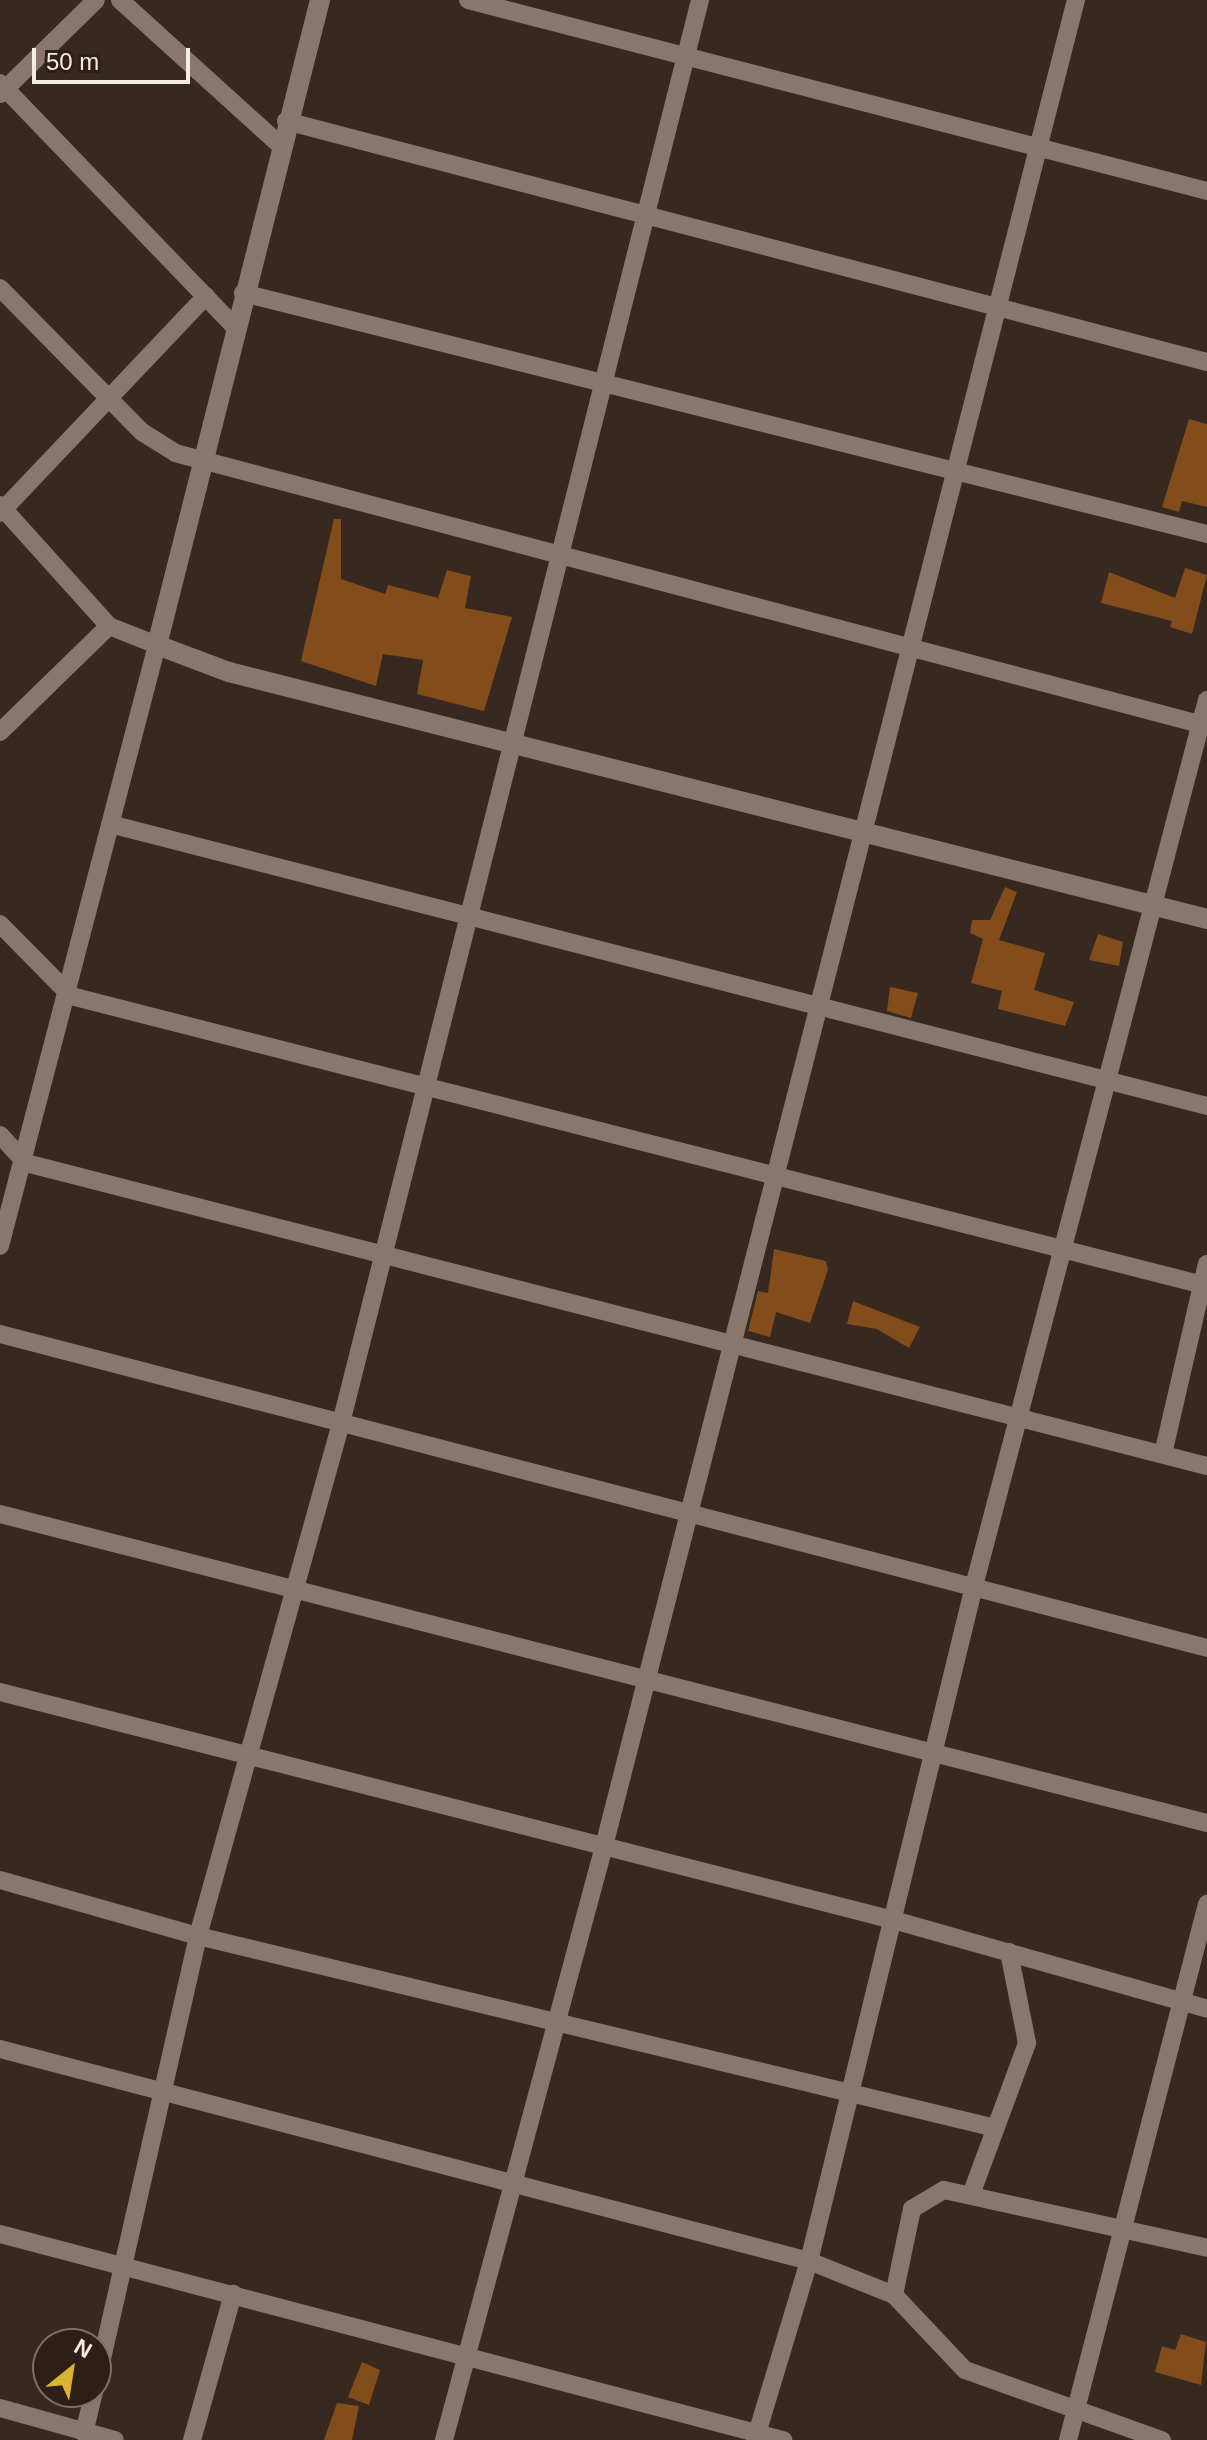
<!DOCTYPE html>
<html>
<head>
<meta charset="utf-8">
<style>
	body { margin:0 }
	#map { position:relative; width:1207px; height:2440px; overflow:hidden; background:#372820; font-family:Arial,sans-serif }
	div>[style] { position:absolute }
	[style*='--x'] { left:calc(var(--x)*1px); top:calc(var(--y)*1px); width:calc(var(--w)*1px); rotate:calc(var(--a)*1deg) }
	.building>* { inset:0; background:#834c1b }
	.street>* { height:18px; margin:-9px; padding:0 9px; transform-origin:9px; border-radius:9px; background:#89776d }
	.secondary>* { height:20px; margin:-10px; padding:0 10px; transform-origin:10px; border-radius:10px; background:#89776d }
	span { translate:-50% -50%; white-space:nowrap; text-align:center; line-height:1.15; -webkit-text-stroke:8px #2d1e16; paint-order:stroke }
	.north { position:absolute; left:32px; top:2328px; width:80px; height:80px; box-sizing:border-box; background:#2d1e16; border:2px solid #7d7069; border-radius:50%; rotate:30deg; font-size:22px; font-weight:700; line-height:32px; text-align:center; color:#f5ebe5 }
	.north::after { content:''; display:block; margin:auto; width:28px; height:36px; background:#d9b334; clip-path:polygon(50% 0,100% 100%,50% 72%,0 100%) }
	.scale { position:absolute; left:32px; top:48px; width:158px; height:36px; box-sizing:border-box; border:4px solid #f5ebe5; border-top:0; padding-left:10px; font-size:24px; line-height:28px; white-space:nowrap; color:#f5ebe5; -webkit-text-stroke:6px #2d1e16; paint-order:stroke }
</style>
</head>
<body>
<div id="map">
	<div class="building">
		<div style="clip-path:polygon(1189px 419px,1207px 424px,1207px 507px,1182px 501px,1179px 512px,1162px 507px)"></div>
		<div style="clip-path:polygon(334px 519px,341px 519px,341px 579px,385px 594px,388px 585px,438px 598px,447px 570px,471px 576px,465px 608px,512px 617px,484px 711px,417px 694px,423px 660px,383px 654px,376px 686px,301px 661px)"></div>
		<div style="clip-path:polygon(1185px 568px,1207px 575px,1192px 634px,1170px 627px,1172px 621px,1101px 603px,1109px 572px,1175px 598px)"></div>
		<div style="clip-path:polygon(1005px 887px,1017px 892px,999px 940px,1045px 953px,1034px 990px,1074px 1002px,1065px 1026px,998px 1009px,1002px 991px,971px 983px,983px 939px,970px 933px,972px 920px,990px 920px)"></div>
		<div style="clip-path:polygon(1098px 934px,1123px 942px,1119px 966px,1089px 960px)"></div>
		<div style="clip-path:polygon(890px 987px,918px 993px,911px 1018px,887px 1011px)"></div>
		<div style="clip-path:polygon(774px 1249px,826px 1261px,828px 1270px,810px 1323px,776px 1312px,770px 1337px,748px 1331px,758px 1291px,768px 1293px)"></div>
		<div style="clip-path:polygon(853px 1301px,920px 1327px,909px 1348px,877px 1329px,847px 1324px)"></div>
		<div style="clip-path:polygon(1181px 2334px,1206px 2342px,1201px 2385px,1155px 2372px,1162px 2346px,1175px 2350px)"></div>
		<div style="clip-path:polygon(362px 2362px,380px 2370px,369px 2405px,348px 2397px)"></div>
		<div style="clip-path:polygon(337px 2403px,359px 2406px,352px 2440px,324px 2440px)"></div>
	</div>
	<div class="street">
		<div style="--x:120;--y:0;--w:220;--a:42.2"></div>
		<div style="--x:468;--y:0;--w:763;--a:14.49"></div>
		<div style="--x:0;--y:83;--w:337;--a:46.1"></div>
		<div style="--x:0;--y:94;--w:134;--a:-44.4"></div>
		<div style="--x:286;--y:121;--w:952;--a:14.66"></div>
		<div style="--x:0;--y:288;--w:202;--a:45.4"></div>
		<div style="--x:142;--y:432;--w:39;--a:32"></div>
		<div style="--x:175;--y:453;--w:1067;--a:14.82"></div>
		<div style="--x:243;--y:293;--w:994;--a:14.04"></div>
		<div style="--x:0;--y:505;--w:163;--a:48"></div>
		<div style="--x:109;--y:626;--w:52;--a:21.6"></div>
		<div style="--x:157;--y:645;--w:621;--a:104.64"></div>
		<div style="--x:0;--y:513;--w:299;--a:-46.5"></div>
		<div style="--x:0;--y:732;--w:152;--a:-44.2"></div>
		<div style="--x:114;--y:825;--w:1129;--a:14.42"></div>
		<div style="--x:0;--y:924;--w:101;--a:45.4"></div>
		<div style="--x:71;--y:996;--w:1172;--a:14.32"></div>
		<div style="--x:0;--y:1135;--w:38;--a:47"></div>
		<div style="--x:26;--y:1163;--w:1219;--a:14.39"></div>
		<div style="--x:0;--y:1334;--w:1247;--a:14.58"></div>
		<div style="--x:1163;--y:1454;--w:195;--a:-77"></div>
		<div style="--x:0;--y:1514;--w:1246;--a:14.36"></div>
		<div style="--x:0;--y:1692;--w:926;--a:14.32"></div>
		<div style="--x:897;--y:1921;--w:322;--a:15.8"></div>
		<div style="--x:0;--y:1880;--w:206;--a:15.8"></div>
		<div style="--x:198;--y:1936;--w:817;--a:13.53"></div>
		<div style="--x:0;--y:2049;--w:836;--a:14.68"></div>
		<div style="--x:809;--y:2261;--w:92;--a:21.8"></div>
		<div style="--x:894;--y:2295;--w:103;--a:46.6"></div>
		<div style="--x:965;--y:2370;--w:209;--a:19.6"></div>
		<div style="--x:972;--y:2192;--w:159;--a:-69.7"></div>
		<div style="--x:1027;--y:2043;--w:93;--a:-101.2"></div>
		<div style="--x:0;--y:2234;--w:810;--a:14.74"></div>
		<div style="--x:894;--y:2295;--w:88;--a:-78.2"></div>
		<div style="--x:912;--y:2209;--w:37;--a:-31"></div>
		<div style="--x:944;--y:2190;--w:269;--a:12.4"></div>
		<div style="--x:96;--y:2385;--w:460;--a:-77.2"></div>
		<div style="--x:198;--y:1936;--w:533;--a:-74.42"></div>
		<div style="--x:341;--y:1423;--w:1468;--a:-75.84"></div>
		<div style="--x:0;--y:2408;--w:119;--a:15.5"></div>
		<div style="--x:84;--y:2433;--w:42;--a:-76.3"></div>
		<div style="--x:192;--y:2440;--w:152;--a:-74.3"></div>
		<div style="--x:444;--y:2440;--w:611;--a:-74.92"></div>
		<div style="--x:603;--y:1850;--w:1910;--a:-75.66"></div>
		<div style="--x:755;--y:2440;--w:187;--a:-73.2"></div>
		<div style="--x:809;--y:2261;--w:695;--a:-76.26"></div>
		<div style="--x:974;--y:1586;--w:916;--a:-75.27"></div>
		<div style="--x:1068;--y:2440;--w:554;--a:-75.46"></div>
	</div>
	<div class="secondary">
		<div style="--x:320;--y:0;--w:665;--a:104.18"></div>
		<div style="--x:157;--y:645;--w:77;--a:20.6"></div>
		<div style="--x:229;--y:672;--w:1009;--a:14.17"></div>
	</div>
	<div class="north">N</div>
	<div class="scale">50 m</div>
</div>
</body>
</html>
